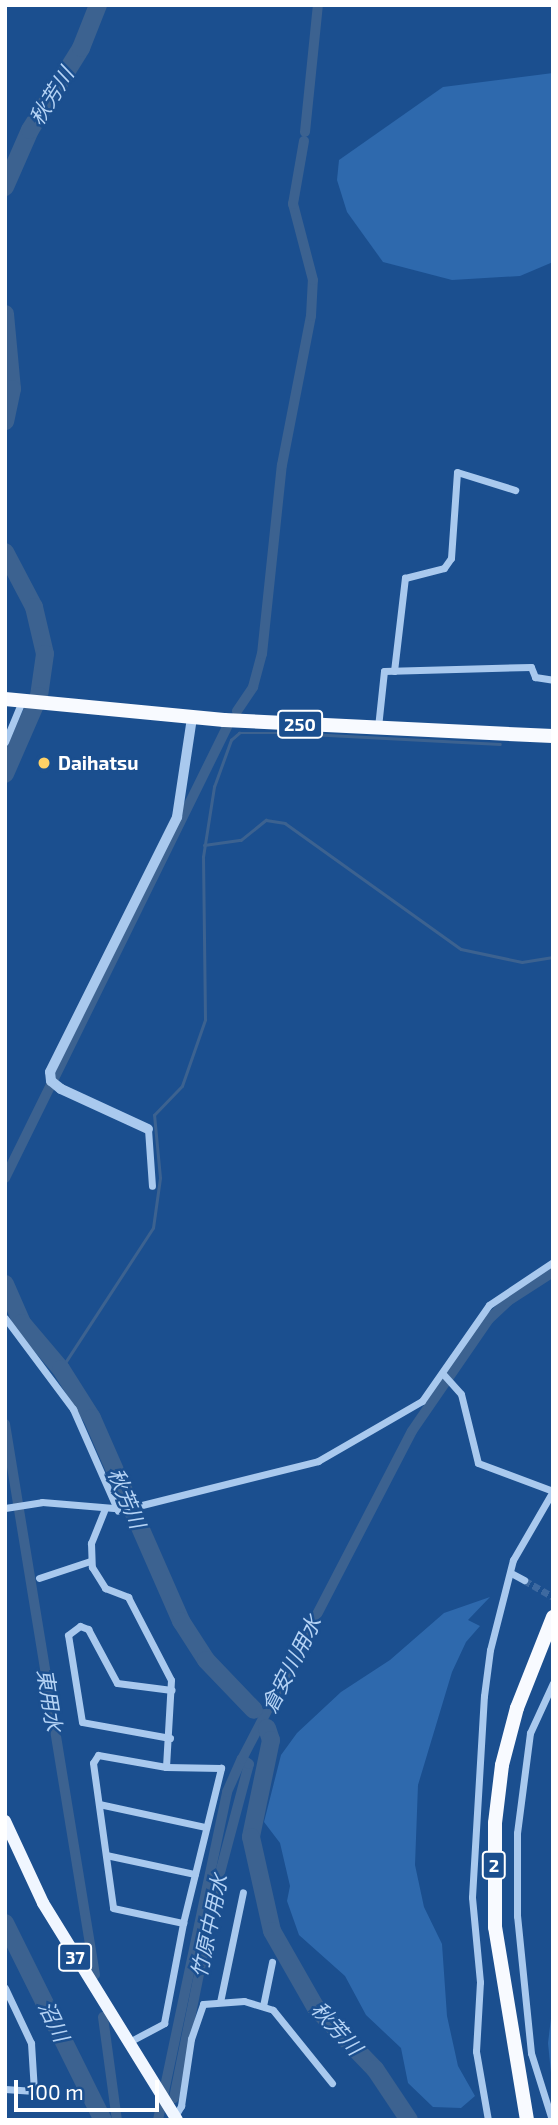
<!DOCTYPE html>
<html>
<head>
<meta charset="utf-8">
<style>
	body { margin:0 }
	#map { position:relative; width:558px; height:2125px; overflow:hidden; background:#1b4f8f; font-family:"Exo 2","Noto Sans JP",sans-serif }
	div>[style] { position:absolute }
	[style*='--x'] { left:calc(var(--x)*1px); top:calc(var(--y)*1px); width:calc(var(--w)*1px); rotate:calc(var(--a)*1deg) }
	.green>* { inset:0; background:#2e69ad }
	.stream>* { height:2.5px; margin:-1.25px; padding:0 1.25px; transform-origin:1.25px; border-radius:1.25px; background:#3c6290 }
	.canal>* { height:10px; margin:-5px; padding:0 5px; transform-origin:5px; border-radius:5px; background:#3c6290 }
	.river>* { height:18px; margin:-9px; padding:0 9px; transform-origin:9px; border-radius:9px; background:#3c6290 }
	.minor-tunnel>* { height:7px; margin-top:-3.5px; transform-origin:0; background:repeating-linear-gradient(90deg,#3d69a0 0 7px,transparent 0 10.5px) }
	.minor>* { height:7px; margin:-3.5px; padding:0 3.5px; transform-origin:3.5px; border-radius:3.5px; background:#a9c9ee }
	.tertiary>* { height:10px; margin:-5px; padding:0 5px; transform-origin:5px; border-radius:5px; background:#a9c9ee }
	.primary>* { height:12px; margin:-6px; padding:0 6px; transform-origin:6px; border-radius:6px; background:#f0f6ff }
	.trunk>* { height:14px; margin:-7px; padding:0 7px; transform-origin:7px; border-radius:7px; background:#f8faff }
	.dots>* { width:19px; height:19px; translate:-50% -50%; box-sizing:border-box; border:4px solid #1b4f8f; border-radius:50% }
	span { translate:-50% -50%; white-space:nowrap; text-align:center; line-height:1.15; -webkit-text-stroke:5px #1b4f8f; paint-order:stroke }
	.shield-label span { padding:2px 5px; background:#1b4f8f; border:2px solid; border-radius:5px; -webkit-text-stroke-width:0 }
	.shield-label { font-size:18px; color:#fff; font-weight:700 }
	.poi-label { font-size:19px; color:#fff; font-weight:700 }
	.left { translate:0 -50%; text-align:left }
	.water-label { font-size:21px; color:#b5d3f5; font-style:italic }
	.frame { position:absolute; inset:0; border:7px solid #fff; pointer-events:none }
	.scale { position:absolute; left:14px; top:2080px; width:145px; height:32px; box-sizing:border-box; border:4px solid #fff; border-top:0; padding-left:9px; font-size:21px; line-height:24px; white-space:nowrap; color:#fff; -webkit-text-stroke:5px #1b4f8f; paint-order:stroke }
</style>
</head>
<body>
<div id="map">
	<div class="green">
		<div style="clip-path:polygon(553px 73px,553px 262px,520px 276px,452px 280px,383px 262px,347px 212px,337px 180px,339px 160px,443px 87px)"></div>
		<div style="clip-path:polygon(490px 1597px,468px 1620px,480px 1626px,466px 1642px,452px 1672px,418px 1785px,415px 1865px,424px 1907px,442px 1944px,447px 2016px,458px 2066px,475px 2096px,461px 2108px,433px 2107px,408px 2083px,401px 2048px,366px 2015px,345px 1976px,299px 1935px,287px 1901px,290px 1886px,280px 1843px,264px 1822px,281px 1755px,297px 1733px,341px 1692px,390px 1660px,444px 1613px)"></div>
		<div style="clip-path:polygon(553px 2002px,553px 2093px,548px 2043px)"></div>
	</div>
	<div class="stream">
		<div style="--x:204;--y:845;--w:37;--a:-8"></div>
		<div style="--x:241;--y:840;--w:32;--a:-39"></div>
		<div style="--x:266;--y:820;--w:19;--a:9"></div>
		<div style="--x:285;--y:823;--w:216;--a:35.6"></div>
		<div style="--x:461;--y:949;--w:62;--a:12"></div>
		<div style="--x:522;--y:962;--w:31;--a:-9"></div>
		<div style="--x:61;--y:1369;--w:168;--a:-56.9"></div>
		<div style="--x:153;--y:1228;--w:50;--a:-82"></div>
		<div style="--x:160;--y:1178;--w:63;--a:-95.4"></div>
		<div style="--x:154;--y:1115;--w:40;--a:-46"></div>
		<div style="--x:182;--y:1086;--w:70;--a:-70.8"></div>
		<div style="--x:205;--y:1020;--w:163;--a:-90.7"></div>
		<div style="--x:203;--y:857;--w:71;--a:-81.1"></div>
		<div style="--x:214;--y:787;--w:50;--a:-70.1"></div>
		<div style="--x:231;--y:740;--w:11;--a:-41"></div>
		<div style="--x:239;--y:733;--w:51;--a:0"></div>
		<div style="--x:290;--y:733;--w:210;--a:3"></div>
	</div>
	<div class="canal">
		<div style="--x:305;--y:132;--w:128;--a:-84.2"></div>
		<div style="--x:237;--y:711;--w:29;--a:-56"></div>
		<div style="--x:253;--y:687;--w:34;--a:-75"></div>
		<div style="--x:262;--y:654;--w:190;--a:-84"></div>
		<div style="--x:282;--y:465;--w:152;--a:-79"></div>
		<div style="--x:311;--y:316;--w:36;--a:-87"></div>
		<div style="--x:313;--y:280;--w:79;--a:-104.7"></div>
		<div style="--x:293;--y:204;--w:64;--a:-80.1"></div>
		<div style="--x:5;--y:1178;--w:503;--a:-63.79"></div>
		<div style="--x:5;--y:1424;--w:558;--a:80.72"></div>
		<div style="--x:103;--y:2017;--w:104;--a:82.3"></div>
		<div style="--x:174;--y:2098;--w:218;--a:-78.6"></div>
		<div style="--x:217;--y:1884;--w:124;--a:-75.1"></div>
		<div style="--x:249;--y:1764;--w:9;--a:-144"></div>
		<div style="--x:158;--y:2120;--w:335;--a:-78.1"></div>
		<div style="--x:227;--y:1792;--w:36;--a:-66"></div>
		<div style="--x:242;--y:1759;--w:369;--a:-62.6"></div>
		<div style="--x:412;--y:1431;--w:136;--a:-55.5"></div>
		<div style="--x:489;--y:1319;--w:26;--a:-43"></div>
		<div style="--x:508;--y:1301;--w:54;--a:-32.8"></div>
	</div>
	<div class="river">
		<div style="--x:5;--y:187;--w:62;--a:-66.3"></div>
		<div style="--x:30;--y:130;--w:97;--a:-58.1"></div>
		<div style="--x:81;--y:48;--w:46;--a:-68.4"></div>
		<div style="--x:5;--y:314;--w:75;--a:84.7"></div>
		<div style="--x:12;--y:389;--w:33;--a:102"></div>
		<div style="--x:5;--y:552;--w:62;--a:62.2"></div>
		<div style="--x:34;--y:607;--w:48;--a:76.8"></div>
		<div style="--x:45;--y:654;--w:42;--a:98.1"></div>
		<div style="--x:39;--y:696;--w:85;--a:113.6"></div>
		<div style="--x:5;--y:1284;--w:43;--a:66.4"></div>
		<div style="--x:22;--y:1323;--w:60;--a:49.7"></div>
		<div style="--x:61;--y:1369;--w:58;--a:57.7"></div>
		<div style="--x:92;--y:1418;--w:222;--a:66.3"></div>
		<div style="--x:181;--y:1621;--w:46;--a:57.3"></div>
		<div style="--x:206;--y:1660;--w:69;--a:46.2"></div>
		<div style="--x:267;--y:1728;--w:13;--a:72"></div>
		<div style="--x:271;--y:1740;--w:99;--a:101.7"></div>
		<div style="--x:251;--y:1837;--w:96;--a:77.4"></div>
		<div style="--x:272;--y:1931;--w:89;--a:60.3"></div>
		<div style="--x:316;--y:2008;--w:85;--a:46"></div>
		<div style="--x:375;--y:2069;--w:61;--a:56.3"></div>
		<div style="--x:5;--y:1923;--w:220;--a:63.6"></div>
	</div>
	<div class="minor-tunnel">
		<div style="--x:524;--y:1580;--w:34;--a:30"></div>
	</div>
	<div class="minor">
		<div style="--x:394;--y:671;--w:94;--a:-83.3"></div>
		<div style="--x:405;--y:578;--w:40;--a:-14.4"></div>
		<div style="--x:444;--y:568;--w:12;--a:-55"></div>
		<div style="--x:451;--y:558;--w:86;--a:-86"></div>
		<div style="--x:457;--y:472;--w:61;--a:17.2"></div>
		<div style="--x:378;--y:727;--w:56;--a:-83.9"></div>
		<div style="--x:384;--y:671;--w:147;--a:-1.6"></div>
		<div style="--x:531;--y:667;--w:11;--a:68"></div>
		<div style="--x:535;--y:677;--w:18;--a:9"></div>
		<div style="--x:5;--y:742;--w:44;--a:-67.5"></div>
		<div style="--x:148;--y:1129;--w:57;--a:86"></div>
		<div style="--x:5;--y:1318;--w:114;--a:53.2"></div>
		<div style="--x:73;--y:1409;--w:111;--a:66.2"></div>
		<div style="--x:444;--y:1375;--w:25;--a:48"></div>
		<div style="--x:461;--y:1394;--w:71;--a:76.2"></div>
		<div style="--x:478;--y:1463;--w:80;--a:20.5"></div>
		<div style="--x:5;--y:1508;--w:37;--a:-9"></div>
		<div style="--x:42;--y:1502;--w:84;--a:4.8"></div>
		<div style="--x:126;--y:1509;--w:198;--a:-14"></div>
		<div style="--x:318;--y:1461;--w:120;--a:-30"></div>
		<div style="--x:422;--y:1401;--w:117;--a:-55.1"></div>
		<div style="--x:489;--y:1305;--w:77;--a:-33.9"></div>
		<div style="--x:104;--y:1511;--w:35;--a:112"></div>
		<div style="--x:91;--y:1543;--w:24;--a:88"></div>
		<div style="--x:92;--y:1567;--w:25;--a:58"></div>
		<div style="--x:105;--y:1588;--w:25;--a:21"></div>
		<div style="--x:128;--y:1597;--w:93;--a:62.6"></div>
		<div style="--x:171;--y:1680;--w:87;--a:93.3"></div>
		<div style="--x:511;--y:1573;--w:15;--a:28"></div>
		<div style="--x:39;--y:1578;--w:54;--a:-18.4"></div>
		<div style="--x:170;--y:1738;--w:89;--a:-169.7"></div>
		<div style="--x:82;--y:1722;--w:88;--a:-99.1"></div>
		<div style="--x:68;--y:1635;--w:15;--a:-37"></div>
		<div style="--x:80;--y:1626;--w:9;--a:21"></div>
		<div style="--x:88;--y:1629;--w:61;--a:61.8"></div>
		<div style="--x:117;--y:1683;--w:55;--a:7.3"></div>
		<div style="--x:99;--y:1804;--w:108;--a:12.2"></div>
		<div style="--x:106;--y:1855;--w:91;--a:12.1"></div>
		<div style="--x:5;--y:1988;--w:61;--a:64.7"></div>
		<div style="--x:31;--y:2043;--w:48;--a:86.4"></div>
		<div style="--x:34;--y:2091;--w:29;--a:-176"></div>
		<div style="--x:220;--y:2002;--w:112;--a:-78.2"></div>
		<div style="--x:263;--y:2006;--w:45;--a:-78.4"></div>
		<div style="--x:129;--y:2042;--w:40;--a:-28"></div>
		<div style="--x:164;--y:2023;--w:102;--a:-79.2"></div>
		<div style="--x:183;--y:1923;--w:160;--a:-76.2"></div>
		<div style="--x:221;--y:1768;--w:55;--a:-179"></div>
		<div style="--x:166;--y:1767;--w:69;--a:-170"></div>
		<div style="--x:98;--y:1755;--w:9;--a:122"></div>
		<div style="--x:93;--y:1763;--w:146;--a:82.1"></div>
		<div style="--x:113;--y:1908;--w:72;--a:12.1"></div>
		<div style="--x:175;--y:2116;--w:12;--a:-59"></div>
		<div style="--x:181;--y:2106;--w:68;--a:-81.5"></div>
		<div style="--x:191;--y:2039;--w:37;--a:-71"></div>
		<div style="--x:203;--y:2004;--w:41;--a:-4.2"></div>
		<div style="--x:244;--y:2001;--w:30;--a:17"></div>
		<div style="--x:273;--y:2010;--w:94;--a:51.1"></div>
		<div style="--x:488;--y:2120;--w:70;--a:-99.9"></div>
		<div style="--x:476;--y:2051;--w:69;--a:-86.7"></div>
		<div style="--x:480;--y:1982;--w:85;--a:-95.4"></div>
		<div style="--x:472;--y:1897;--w:201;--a:-86.6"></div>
		<div style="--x:484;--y:1696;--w:46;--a:-82.6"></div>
		<div style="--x:490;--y:1650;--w:93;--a:-75.7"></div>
		<div style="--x:513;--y:1560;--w:80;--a:-59.9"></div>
		<div style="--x:552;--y:2120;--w:70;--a:-107.4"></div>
		<div style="--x:531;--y:2053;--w:138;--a:-95.8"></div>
		<div style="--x:517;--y:1916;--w:83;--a:-90"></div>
		<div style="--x:517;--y:1833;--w:101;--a:-82.6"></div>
		<div style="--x:530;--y:1733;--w:55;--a:-65.3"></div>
	</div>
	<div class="tertiary">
		<div style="--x:148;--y:1129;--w:96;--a:-155.3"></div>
		<div style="--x:61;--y:1089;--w:13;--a:-141"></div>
		<div style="--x:51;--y:1081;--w:9;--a:-96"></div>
		<div style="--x:50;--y:1072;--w:285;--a:-63.5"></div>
		<div style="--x:177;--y:817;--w:100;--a:-81.4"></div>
	</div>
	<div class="primary">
		<div style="--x:5;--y:1821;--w:90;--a:65.1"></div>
		<div style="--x:43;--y:1903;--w:255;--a:58.3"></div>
	</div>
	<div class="trunk">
		<div style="--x:5;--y:699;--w:220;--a:5.5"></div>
		<div style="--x:224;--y:720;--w:329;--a:2.8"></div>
		<div style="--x:527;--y:2120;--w:196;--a:-99.4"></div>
		<div style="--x:495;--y:1927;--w:104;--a:-90"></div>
		<div style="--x:495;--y:1823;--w:58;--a:-83.1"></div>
		<div style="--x:502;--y:1765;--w:59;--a:-75.3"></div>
		<div style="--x:517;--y:1708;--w:98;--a:-68.4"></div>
	</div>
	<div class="dots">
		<div style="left:44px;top:763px;background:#ffd166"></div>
	</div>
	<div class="shield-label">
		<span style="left:300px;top:724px">250</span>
		<span style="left:494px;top:1865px">2</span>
		<span style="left:75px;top:1957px">37</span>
	</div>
	<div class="poi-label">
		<span class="left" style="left:58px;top:763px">Daihatsu</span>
	</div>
	<div class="water-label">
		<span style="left:51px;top:96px;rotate:-58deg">秋芳川</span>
		<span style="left:127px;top:1498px;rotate:67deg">秋芳川</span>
		<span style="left:291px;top:1664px;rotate:-63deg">倉安川用水</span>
		<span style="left:50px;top:1700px;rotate:81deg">東用水</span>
		<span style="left:209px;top:1926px;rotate:-78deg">竹原中用水</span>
		<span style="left:54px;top:2021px;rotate:64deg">沼川</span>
		<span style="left:337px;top:2028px;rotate:48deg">秋芳川</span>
	</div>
	<div class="frame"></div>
	<div class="scale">100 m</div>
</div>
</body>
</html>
